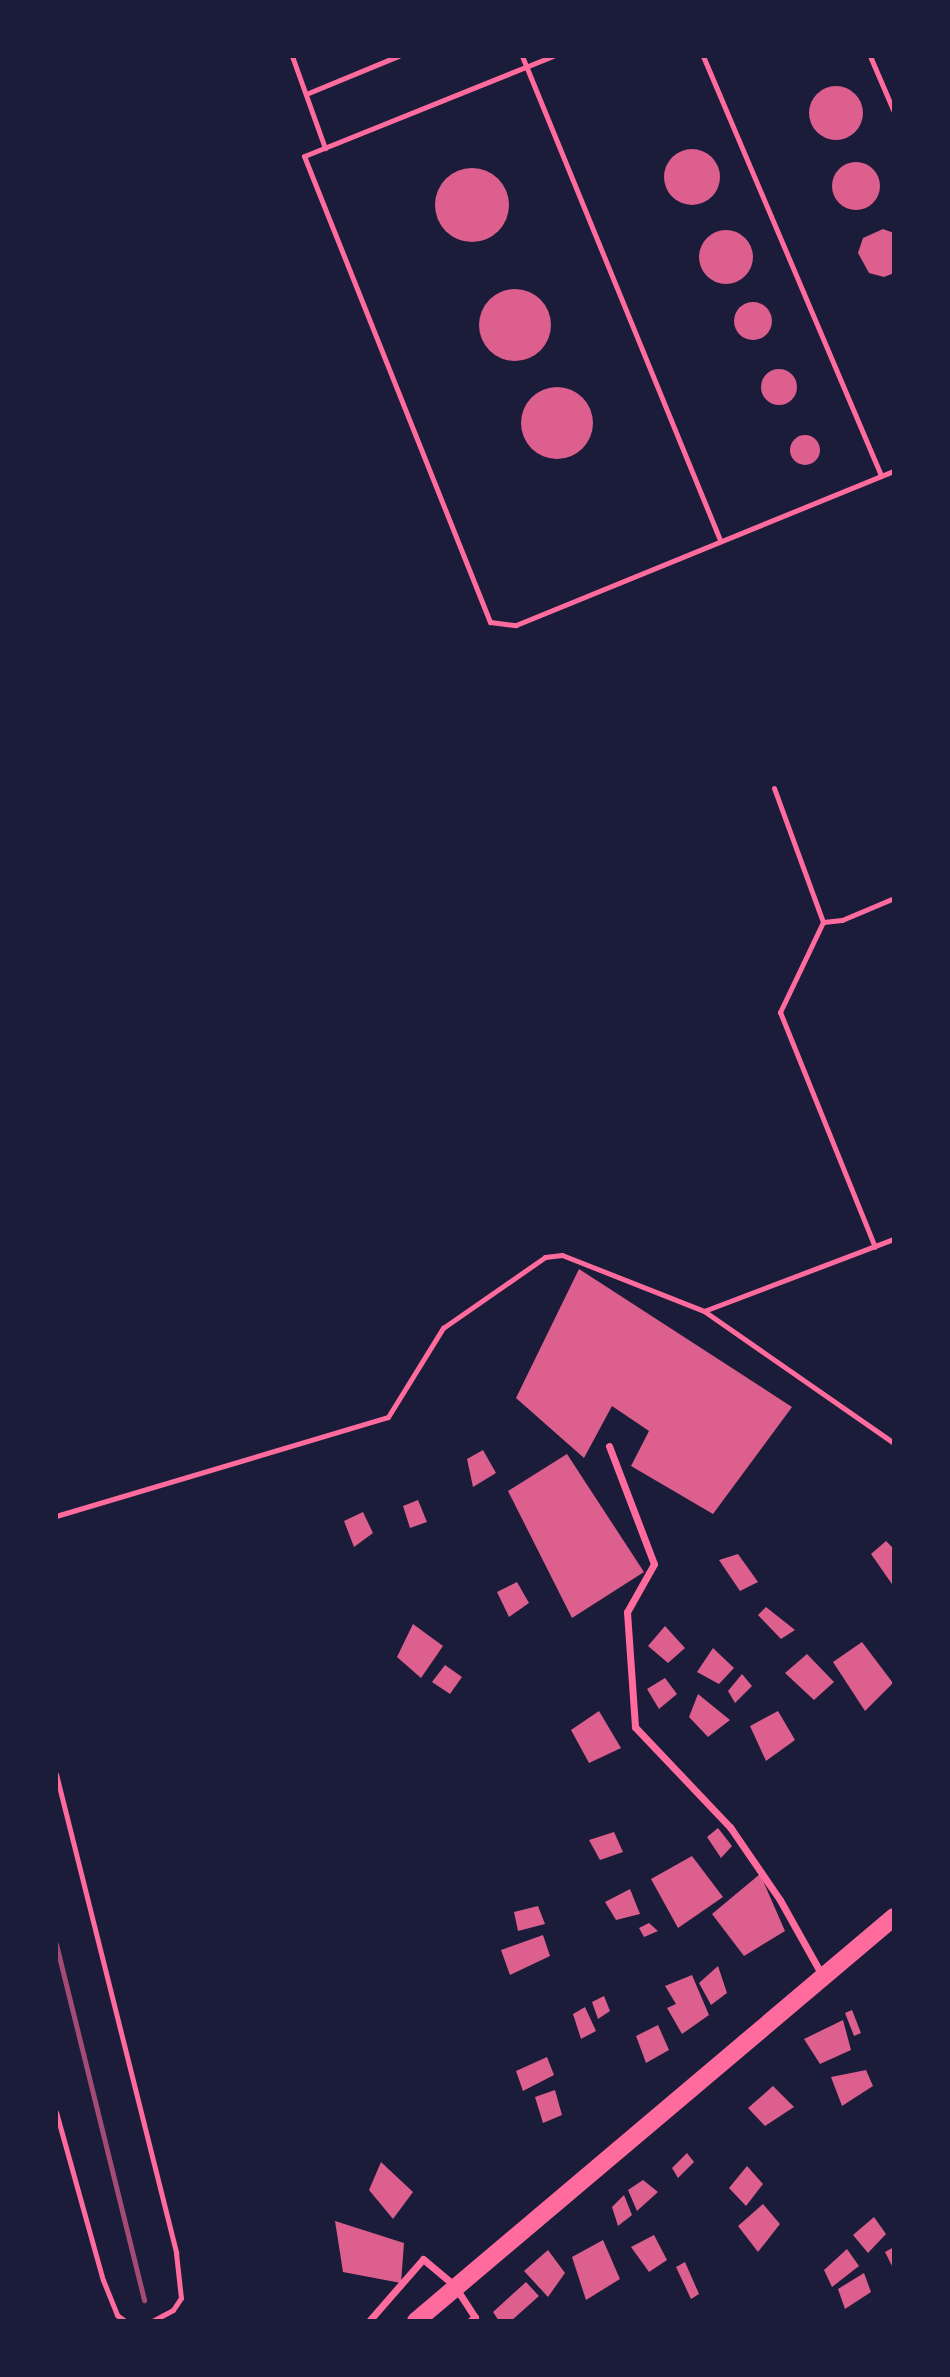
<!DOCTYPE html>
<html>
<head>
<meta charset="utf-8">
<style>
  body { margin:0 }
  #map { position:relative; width:950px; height:2377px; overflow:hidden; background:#1b1b3a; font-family:Montserrat,sans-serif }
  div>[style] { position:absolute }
  .building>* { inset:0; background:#dd5f8e }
  .round { border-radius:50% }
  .service>* { height:5px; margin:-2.5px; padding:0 2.5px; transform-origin:2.5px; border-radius:2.5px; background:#ff6b9d }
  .minor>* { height:7px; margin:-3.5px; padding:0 3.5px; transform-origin:3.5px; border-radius:3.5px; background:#ff6b9d }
  .primary>* { height:18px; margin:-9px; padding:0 9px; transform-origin:9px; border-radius:9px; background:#ff6b9d }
  .rail>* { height:5px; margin:-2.5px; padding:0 2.5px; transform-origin:2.5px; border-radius:2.5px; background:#a44b75 }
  span { translate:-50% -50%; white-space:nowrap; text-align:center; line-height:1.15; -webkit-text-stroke:6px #1b1b3a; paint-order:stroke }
  .frame { position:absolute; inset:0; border:58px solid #1b1b3a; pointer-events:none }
</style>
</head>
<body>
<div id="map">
  <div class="building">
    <div class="round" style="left:809px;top:86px;width:54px;height:54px"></div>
    <div class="round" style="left:664px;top:149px;width:56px;height:56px"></div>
    <div class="round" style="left:832px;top:162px;width:48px;height:48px"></div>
    <div class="round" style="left:435px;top:168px;width:74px;height:74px"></div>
    <div style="clip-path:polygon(883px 229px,894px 233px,894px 273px,884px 277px,869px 273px,858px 253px,863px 238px)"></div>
    <div class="round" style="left:699px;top:230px;width:54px;height:54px"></div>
    <div class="round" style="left:479px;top:289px;width:72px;height:72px"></div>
    <div class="round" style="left:734px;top:302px;width:38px;height:38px"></div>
    <div class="round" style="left:761px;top:369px;width:36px;height:36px"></div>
    <div class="round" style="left:521px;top:387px;width:72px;height:72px"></div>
    <div class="round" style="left:790px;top:435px;width:30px;height:30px"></div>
    <div style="clip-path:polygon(579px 1269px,792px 1407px,713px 1514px,631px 1466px,649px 1431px,612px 1406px,584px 1458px,516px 1398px)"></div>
    <div style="clip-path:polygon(483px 1450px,496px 1473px,473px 1487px,467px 1459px)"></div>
    <div style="clip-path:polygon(567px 1454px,644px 1572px,572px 1618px,508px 1491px)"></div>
    <div style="clip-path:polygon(418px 1500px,427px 1522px,410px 1528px,403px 1506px)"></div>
    <div style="clip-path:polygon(363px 1512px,373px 1533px,354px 1547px,344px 1521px)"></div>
    <div style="clip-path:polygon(886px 1541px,894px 1549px,894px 1587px,871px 1554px)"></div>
    <div style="clip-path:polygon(738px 1554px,758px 1582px,740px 1591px,719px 1560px)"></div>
    <div style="clip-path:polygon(517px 1582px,529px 1603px,509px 1617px,497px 1592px)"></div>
    <div style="clip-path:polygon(766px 1607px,795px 1630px,781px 1639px,758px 1615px)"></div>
    <div style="clip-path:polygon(413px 1624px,443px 1646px,421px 1678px,397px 1657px)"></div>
    <div style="clip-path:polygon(665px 1626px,685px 1648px,668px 1663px,648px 1646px)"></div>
    <div style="clip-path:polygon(862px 1642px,893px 1683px,865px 1711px,833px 1662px)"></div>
    <div style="clip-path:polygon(713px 1648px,734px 1668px,719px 1684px,697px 1672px)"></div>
    <div style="clip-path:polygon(807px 1654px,834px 1682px,814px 1700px,785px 1673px)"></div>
    <div style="clip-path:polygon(445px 1665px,462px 1677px,450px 1694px,432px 1682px)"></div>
    <div style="clip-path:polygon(742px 1674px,752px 1686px,735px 1703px,728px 1691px)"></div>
    <div style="clip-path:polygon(665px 1678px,677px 1694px,659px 1709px,647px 1689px)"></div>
    <div style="clip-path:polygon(698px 1694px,730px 1720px,708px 1737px,689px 1717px)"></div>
    <div style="clip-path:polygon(599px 1711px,621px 1748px,589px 1763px,571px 1730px)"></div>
    <div style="clip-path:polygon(778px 1711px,795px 1740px,766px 1761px,750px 1726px)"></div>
    <div style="clip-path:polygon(718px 1828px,732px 1846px,721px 1858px,707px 1837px)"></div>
    <div style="clip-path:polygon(614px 1832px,623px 1852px,600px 1860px,589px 1840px)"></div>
    <div style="clip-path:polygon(692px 1856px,723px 1897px,678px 1928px,651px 1879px)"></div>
    <div style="clip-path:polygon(760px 1874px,785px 1931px,744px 1956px,712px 1914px)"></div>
    <div style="clip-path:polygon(630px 1889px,640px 1914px,616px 1920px,605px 1902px)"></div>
    <div style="clip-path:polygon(538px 1906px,545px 1924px,518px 1931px,514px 1912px)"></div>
    <div style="clip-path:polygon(649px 1923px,658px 1931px,644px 1937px,639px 1928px)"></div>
    <div style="clip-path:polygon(543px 1935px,550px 1956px,510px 1975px,501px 1950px)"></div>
    <div style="clip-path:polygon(718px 1966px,727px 1993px,711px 2005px,699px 1983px)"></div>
    <div style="clip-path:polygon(692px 1975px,709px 2015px,682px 2034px,667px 2008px,676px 2004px,665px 1986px)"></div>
    <div style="clip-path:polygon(604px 1996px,610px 2011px,598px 2019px,592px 2002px)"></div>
    <div style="clip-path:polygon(585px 2007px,596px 2031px,581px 2039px,573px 2014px)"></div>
    <div style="clip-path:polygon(852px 2010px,861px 2033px,854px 2036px,845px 2013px)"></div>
    <div style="clip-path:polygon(843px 2020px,851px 2050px,820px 2064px,804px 2039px)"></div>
    <div style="clip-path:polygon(658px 2025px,669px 2050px,646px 2063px,636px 2036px)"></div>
    <div style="clip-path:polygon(547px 2057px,554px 2075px,523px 2091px,516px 2071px)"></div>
    <div style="clip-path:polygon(866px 2070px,873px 2086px,842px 2106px,831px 2077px)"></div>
    <div style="clip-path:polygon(773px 2086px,794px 2107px,765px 2126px,748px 2108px)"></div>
    <div style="clip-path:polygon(555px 2090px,562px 2115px,543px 2123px,535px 2097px)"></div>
    <div style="clip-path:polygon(687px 2153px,694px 2162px,678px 2178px,672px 2168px)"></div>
    <div style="clip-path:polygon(381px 2162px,413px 2192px,393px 2219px,369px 2190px)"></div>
    <div style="clip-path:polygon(747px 2166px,763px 2184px,746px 2206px,729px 2188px)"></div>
    <div style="clip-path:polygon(643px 2180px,658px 2192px,637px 2211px,628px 2190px)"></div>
    <div style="clip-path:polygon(624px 2195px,632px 2215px,618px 2226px,612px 2207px)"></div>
    <div style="clip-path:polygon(763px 2204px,780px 2224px,758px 2252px,738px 2226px)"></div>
    <div style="clip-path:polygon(874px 2217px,886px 2234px,868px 2253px,853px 2235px)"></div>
    <div style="clip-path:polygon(335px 2221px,404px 2243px,401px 2283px,343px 2272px)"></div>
    <div style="clip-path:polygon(654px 2235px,667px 2260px,649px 2272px,631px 2247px)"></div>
    <div style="clip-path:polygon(603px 2240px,620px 2279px,586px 2300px,572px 2257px)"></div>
    <div style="clip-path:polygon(894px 2247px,894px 2266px,893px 2268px,885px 2252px)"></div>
    <div style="clip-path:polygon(847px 2249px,859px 2266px,832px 2287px,824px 2270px)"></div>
    <div style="clip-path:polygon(548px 2250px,565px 2273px,548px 2297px,524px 2271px)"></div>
    <div style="clip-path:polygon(685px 2262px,699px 2294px,691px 2299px,676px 2267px)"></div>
    <div style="clip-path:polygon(864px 2273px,871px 2292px,845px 2309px,838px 2289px)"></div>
    <div style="clip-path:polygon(526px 2282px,539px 2296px,511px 2321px,499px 2321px,493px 2312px)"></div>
  </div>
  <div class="service">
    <div style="left:292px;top:56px;width:98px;rotate:70.3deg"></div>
    <div style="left:522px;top:56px;width:523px;rotate:67.75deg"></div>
    <div style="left:553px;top:56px;width:268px;rotate:158.1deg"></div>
    <div style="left:304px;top:156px;width:502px;rotate:68.24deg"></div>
    <div style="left:490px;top:622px;width:26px;rotate:7deg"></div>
    <div style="left:516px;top:625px;width:408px;rotate:-22.2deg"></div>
    <div style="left:703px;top:56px;width:456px;rotate:67deg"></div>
    <div style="left:870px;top:56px;width:61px;rotate:66.8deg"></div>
    <div style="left:306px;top:94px;width:100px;rotate:-22.4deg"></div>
    <div style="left:774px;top:788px;width:143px;rotate:69.9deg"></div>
    <div style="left:823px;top:922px;width:100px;rotate:115.5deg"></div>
    <div style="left:780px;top:1012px;width:253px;rotate:68deg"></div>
    <div style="left:823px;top:922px;width:19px;rotate:-6deg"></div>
    <div style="left:842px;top:920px;width:56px;rotate:-22.9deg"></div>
    <div style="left:704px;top:1311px;width:203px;rotate:-20.8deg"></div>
    <div style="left:56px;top:1516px;width:346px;rotate:-16.6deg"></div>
    <div style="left:388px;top:1417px;width:105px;rotate:-58.3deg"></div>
    <div style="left:443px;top:1328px;width:124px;rotate:-34.8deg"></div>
    <div style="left:545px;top:1257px;width:17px;rotate:-7deg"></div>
    <div style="left:562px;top:1255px;width:153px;rotate:21.5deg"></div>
    <div style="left:704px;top:1311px;width:231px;rotate:34.8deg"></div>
    <div style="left:56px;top:1774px;width:494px;rotate:75.9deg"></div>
    <div style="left:176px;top:2253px;width:45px;rotate:83.7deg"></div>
    <div style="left:181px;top:2298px;width:14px;rotate:124deg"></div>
    <div style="left:173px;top:2310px;width:24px;rotate:152deg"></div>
    <div style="left:56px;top:2112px;width:174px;rotate:74.4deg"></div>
    <div style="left:103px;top:2280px;width:38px;rotate:68deg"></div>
    <div style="left:117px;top:2315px;width:10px;rotate:37deg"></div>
  </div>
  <div class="minor">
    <div style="left:609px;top:1446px;width:126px;rotate:69.1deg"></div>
    <div style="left:654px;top:1564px;width:55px;rotate:119.4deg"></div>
    <div style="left:627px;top:1612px;width:115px;rotate:86deg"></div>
    <div style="left:635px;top:1727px;width:138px;rotate:46.5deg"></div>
    <div style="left:730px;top:1827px;width:88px;rotate:55.6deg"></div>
    <div style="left:780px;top:1900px;width:88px;rotate:60.8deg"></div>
    <div style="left:369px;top:2321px;width:82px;rotate:-48.9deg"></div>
    <div style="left:423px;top:2259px;width:40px;rotate:40deg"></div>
    <div style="left:454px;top:2285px;width:38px;rotate:57deg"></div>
    <div style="left:475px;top:2317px;width:6px;rotate:141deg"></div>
  </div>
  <div class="primary">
    <div style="left:416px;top:2321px;width:626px;rotate:-40.2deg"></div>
  </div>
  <div class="rail">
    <div style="left:56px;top:1944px;width:367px;rotate:76.1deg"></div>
  </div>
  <div class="frame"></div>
</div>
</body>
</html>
